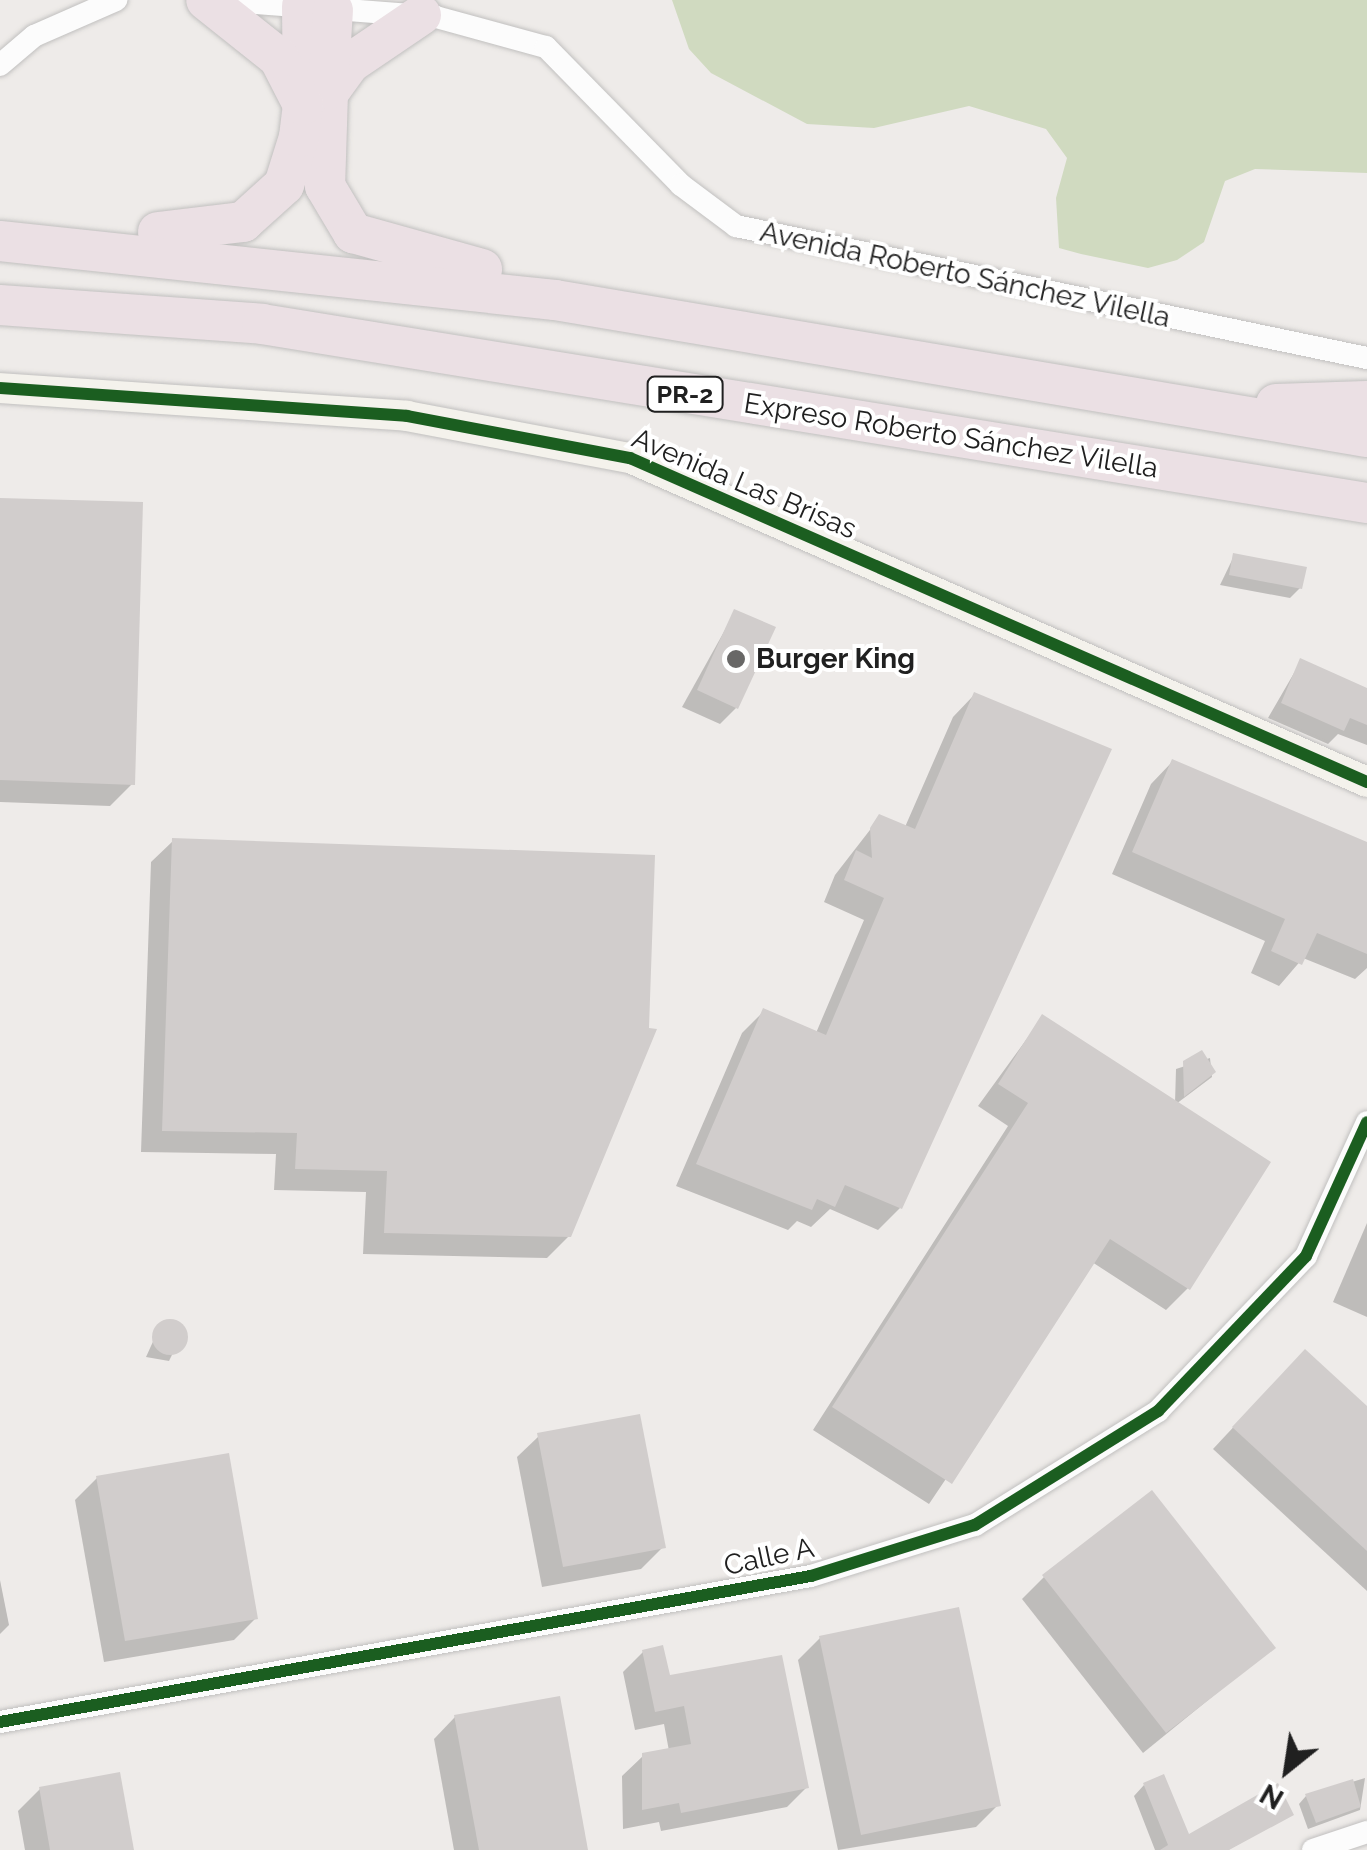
<!DOCTYPE html>
<html>
<head>
<meta charset="utf-8">
<style>
  body { margin:0 }
  #map { position:relative; width:1367px; height:1850px; overflow:hidden; background:#eeebe9; font-family:Raleway,sans-serif }
  div>[style] { position:absolute }
  .forest>* { inset:0; background:#d0dac0 }
  .shadow>* { inset:0; background:#0003 }
  .building>* { inset:0; background:#d1cdcc }
  .round { border-radius:50% }
  .roads { filter:drop-shadow(0 0 2px #c1c0bf) drop-shadow(0 0 2px #c1c0bf) }
  .street>* { height:22px; margin:-11px; padding:0 11px; transform-origin:11px; border-radius:11px; background:#fcfcfc }
  .secondary>* { height:30px; margin:-15px; padding:0 15px; transform-origin:15px; border-radius:15px; background:#f4f2ec }
  .highway>* { height:40px; margin:-20px; padding:0 20px; transform-origin:20px; border-radius:20px; background:#ebe0e4 }
  .cycleway>* { height:12px; margin:-6px; padding:0 6px; transform-origin:6px; border-radius:6px; background:#1b5e20 }
  .dots>* { width:28px; height:28px; translate:-50% -50%; box-sizing:border-box; border:5px solid #fff; border-radius:50% }
  span { translate:-50% -50%; white-space:nowrap; text-align:center; line-height:1.15; -webkit-text-stroke:8px #fff; paint-order:stroke }
  .shield-label span { padding:2px 8px; background:#fff; border:2px solid; border-radius:8px; -webkit-text-stroke-width:0 }
  .shield-label { font-size:25px; color:#202020; font-weight:700 }
  .street-label { font-size:28px; color:#202020 }
  .poi-label { font-size:28px; color:#202020; font-weight:700 }
  .left { translate:0 -50%; text-align:left }
  .north { position:absolute; left:1237px; top:1720px; width:100px; height:100px; -webkit-text-stroke:8px #fff; paint-order:stroke; rotate:210deg; font-size:28px; font-weight:700; line-height:40px; text-align:center; color:#202020 }
  .north::after { content:''; display:block; margin:auto; width:35px; height:45px; background:#202020; clip-path:polygon(50% 0,100% 100%,50% 72%,0 100%) }
</style>
</head>
<body>
<div id="map">
  <div class="forest">
    <div style="clip-path:polygon(672px 0,1367px 0,1367px 173px,1255px 169px,1225px 181px,1204px 242px,1177px 260px,1148px 268px,1081px 254px,1059px 248px,1056px 198px,1067px 158px,1046px 129px,969px 106px,874px 128px,807px 124px,711px 73px,689px 49px)"></div>
  </div>
  <div class="shadow">
    <div style="clip-path:polygon(0 500px,132px 784px,110px 806px,0 802px)"></div>
    <div style="clip-path:polygon(1234px 556px,1300px 588px,1290px 598px,1220px 585px)"></div>
    <div style="clip-path:polygon(735px 612px,736px 708px,720px 724px,682px 707px)"></div>
    <div style="clip-path:polygon(1301px 661px,1367px 693px,1367px 745px,1338px 734px,1328px 744px,1268px 718px)"></div>
    <div style="clip-path:polygon(974px 695px,1109px 750px,900px 1208px,878px 1230px,830px 1209px,811px 1227px,797px 1221px,788px 1230px,676px 1186px,742px 1033px,764px 1011px,816px 1033px,864px 920px,824px 902px,835px 875px,880px 817px,905px 827px,953px 717px)"></div>
    <div style="clip-path:polygon(1172px 762px,1367px 845px,1367px 968px,1355px 979px,1303px 958px,1279px 986px,1251px 973px,1265px 941px,1112px 874px,1151px 784px)"></div>
    <div style="clip-path:polygon(173px 841px,569px 1236px,547px 1258px,363px 1254px,366px 1192px,274px 1190px,276px 1154px,141px 1152px,151px 862px)"></div>
    <div style="clip-path:polygon(1042px 1018px,1175px 1103px,1176px 1069px,1210px 1058px,1212px 1077px,1176px 1104px,1188px 1288px,1166px 1310px,1092px 1262px,929px 1504px,813px 1430px,1008px 1126px,978px 1106px)"></div>
    <div style="clip-path:polygon(1367px 1223px,1367px 1317px,1333px 1302px)"></div>
    <div style="clip-path:polygon(161px 1324px,184px 1330px,169px 1361px,146px 1357px)"></div>
    <div style="clip-path:polygon(1284px 1373px,1367px 1410px,1367px 1591px,1213px 1449px)"></div>
    <div style="clip-path:polygon(539px 1436px,663px 1547px,641px 1569px,542px 1587px,517px 1457px)"></div>
    <div style="clip-path:polygon(97px 1478px,256px 1618px,234px 1640px,104px 1662px,75px 1500px)"></div>
    <div style="clip-path:polygon(1044px 1577px,1272px 1648px,1143px 1753px,1022px 1599px)"></div>
    <div style="clip-path:polygon(0 1580px,9px 1625px,0 1634px)"></div>
    <div style="clip-path:polygon(820px 1638px,998px 1805px,976px 1827px,838px 1850px,798px 1660px)"></div>
    <div style="clip-path:polygon(643px 1652px,668px 1678px,807px 1787px,787px 1807px,661px 1831px,659px 1822px,623px 1829px,622px 1776px,643px 1756px,669px 1751px,664px 1724px,635px 1730px,623px 1672px)"></div>
    <div style="clip-path:polygon(455px 1717px,586px 1850px,454px 1850px,434px 1739px)"></div>
    <div style="clip-path:polygon(1365px 1778px,1360px 1810px,1308px 1829px,1299px 1804px,1306px 1796px)"></div>
    <div style="clip-path:polygon(1144px 1785px,1188px 1837px,1291px 1815px,1228px 1850px,1155px 1850px,1134px 1796px)"></div>
    <div style="clip-path:polygon(40px 1789px,131px 1850px,25px 1850px,18px 1811px)"></div>
  </div>
  <div class="building">
    <div style="clip-path:polygon(0 498px,143px 502px,135px 785px,0 780px)"></div>
    <div style="clip-path:polygon(1233px 553px,1307px 567px,1302px 589px,1229px 575px)"></div>
    <div style="clip-path:polygon(734px 609px,776px 627px,738px 709px,697px 690px)"></div>
    <div style="clip-path:polygon(1300px 658px,1367px 688px,1367px 725px,1350px 718px,1344px 731px,1281px 703px)"></div>
    <div style="clip-path:polygon(974px 692px,1112px 749px,902px 1209px,845px 1185px,835px 1207px,817px 1199px,812px 1210px,696px 1164px,763px 1008px,826px 1035px,884px 898px,844px 880px,856px 850px,872px 858px,870px 828px,879px 814px,915px 829px)"></div>
    <div style="clip-path:polygon(1172px 759px,1367px 842px,1367px 954px,1317px 933px,1302px 965px,1271px 951px,1285px 919px,1132px 852px)"></div>
    <div style="clip-path:polygon(172px 838px,655px 855px,649px 1028px,657px 1029px,571px 1237px,384px 1233px,387px 1171px,295px 1169px,297px 1133px,162px 1131px)"></div>
    <div style="clip-path:polygon(1042px 1014px,1271px 1162px,1190px 1290px,1110px 1239px,952px 1484px,832px 1407px,1028px 1103px,998px 1084px)"></div>
    <div style="clip-path:polygon(1202px 1050px,1216px 1072px,1184px 1097px,1183px 1061px)"></div>
    <div class="round" style="left:152px;top:1319px;width:36px;height:36px"></div>
    <div style="clip-path:polygon(1305px 1349px,1367px 1406px,1367px 1551px,1232px 1427px)"></div>
    <div style="clip-path:polygon(640px 1414px,666px 1548px,563px 1567px,537px 1433px)"></div>
    <div style="clip-path:polygon(229px 1453px,258px 1619px,125px 1641px,96px 1476px)"></div>
    <div style="clip-path:polygon(1152px 1490px,1276px 1648px,1166px 1733px,1042px 1575px)"></div>
    <div style="clip-path:polygon(959px 1607px,1001px 1806px,861px 1835px,819px 1636px)"></div>
    <div style="clip-path:polygon(663px 1645px,670px 1675px,782px 1655px,809px 1788px,681px 1813px,679px 1803px,642px 1810px,642px 1753px,691px 1744px,684px 1706px,655px 1712px,642px 1650px)"></div>
    <div style="clip-path:polygon(560px 1696px,588px 1850px,479px 1850px,454px 1715px)"></div>
    <div style="clip-path:polygon(120px 1772px,134px 1850px,50px 1850px,39px 1787px)"></div>
    <div style="clip-path:polygon(1164px 1774px,1189px 1834px,1278px 1783px,1294px 1815px,1229px 1850px,1160px 1850px,1168px 1845px,1143px 1783px)"></div>
    <div style="clip-path:polygon(1353px 1779px,1361px 1807px,1316px 1823px,1305px 1794px)"></div>
  </div>
  <div class="roads">
    <div class="street">
      <div style="left:217px;top:0;width:220px;rotate:4.4deg"></div>
      <div style="left:436px;top:17px;width:114px;rotate:15.3deg"></div>
      <div style="left:546px;top:47px;width:193px;rotate:45.6deg"></div>
      <div style="left:681px;top:185px;width:69px;rotate:36.7deg"></div>
      <div style="left:736px;top:226px;width:645px;rotate:11.82deg"></div>
      <div style="left:0;top:65px;width:45px;rotate:-40.5deg"></div>
      <div style="left:34px;top:36px;width:90px;rotate:-23.7deg"></div>
      <div style="left:0;top:1722px;width:824px;rotate:-10.21deg"></div>
      <div style="left:811px;top:1576px;width:172px;rotate:-17.3deg"></div>
      <div style="left:975px;top:1525px;width:216px;rotate:-31.9deg"></div>
      <div style="left:1158px;top:1411px;width:214px;rotate:-46.3deg"></div>
      <div style="left:1306px;top:1256px;width:147px;rotate:-65.5deg"></div>
      <div style="left:1313px;top:1850px;width:57px;rotate:-18.4deg"></div>
    </div>
    <div class="secondary">
      <div style="left:0;top:388px;width:408px;rotate:3.9deg"></div>
      <div style="left:407px;top:416px;width:227px;rotate:10.7deg"></div>
      <div style="left:630px;top:458px;width:805px;rotate:23.73deg"></div>
    </div>
    <div class="highway">
      <div style="left:302px;top:6px;width:91px;rotate:89.4deg"></div>
      <div style="left:421px;top:15px;width:86px;rotate:145.9deg"></div>
      <div style="left:350px;top:63px;width:37px;rotate:126deg"></div>
      <div style="left:328px;top:93px;width:93px;rotate:91.8deg"></div>
      <div style="left:325px;top:186px;width:55px;rotate:59.2deg"></div>
      <div style="left:353px;top:233px;width:134px;rotate:15.6deg"></div>
      <div style="left:328px;top:89px;width:79px;rotate:-86.4deg"></div>
      <div style="left:158px;top:232px;width:86px;rotate:-6.7deg"></div>
      <div style="left:243px;top:222px;width:55px;rotate:-42.1deg"></div>
      <div style="left:284px;top:185px;width:50px;rotate:-72.6deg"></div>
      <div style="left:299px;top:137px;width:32px;rotate:-83deg"></div>
      <div style="left:303px;top:105px;width:53px;rotate:-117.1deg"></div>
      <div style="left:279px;top:58px;width:93px;rotate:-141.5deg"></div>
      <div style="left:0;top:241px;width:558px;rotate:6.07deg"></div>
      <div style="left:555px;top:300px;width:823px;rotate:9.58deg"></div>
      <div style="left:0;top:305px;width:263px;rotate:4.1deg"></div>
      <div style="left:262px;top:324px;width:1119px;rotate:9.2deg"></div>
      <div style="left:1276px;top:404px;width:91px;rotate:-1.9deg"></div>
    </div>
  </div>
  <div class="cycleway">
    <div style="left:0;top:388px;width:408px;rotate:3.9deg"></div>
    <div style="left:407px;top:416px;width:227px;rotate:10.7deg"></div>
    <div style="left:630px;top:458px;width:805px;rotate:23.73deg"></div>
    <div style="left:0;top:1722px;width:824px;rotate:-10.21deg"></div>
    <div style="left:811px;top:1576px;width:172px;rotate:-17.3deg"></div>
    <div style="left:975px;top:1525px;width:216px;rotate:-31.9deg"></div>
    <div style="left:1158px;top:1411px;width:214px;rotate:-46.3deg"></div>
    <div style="left:1306px;top:1256px;width:147px;rotate:-65.5deg"></div>
  </div>
  <div class="dots">
    <div style="left:736px;top:659px;background:#686766"></div>
  </div>
  <div class="shield-label">
    <span style="left:685px;top:394px">PR-2</span>
  </div>
  <div class="street-label">
    <span style="left:965px;top:275px;rotate:12deg">Avenida Roberto Sánchez Vilella</span>
    <span style="left:951px;top:436px;rotate:9deg">Expreso Roberto Sánchez Vilella</span>
    <span style="left:744px;top:484px;rotate:23deg">Avenida Las Brisas</span>
    <span style="left:769px;top:1557px;rotate:-12deg">Calle A</span>
  </div>
  <div class="poi-label">
    <span class="left" style="left:756px;top:659px">Burger King</span>
  </div>
  <div class="north">N</div>
</div>
</body>
</html>
